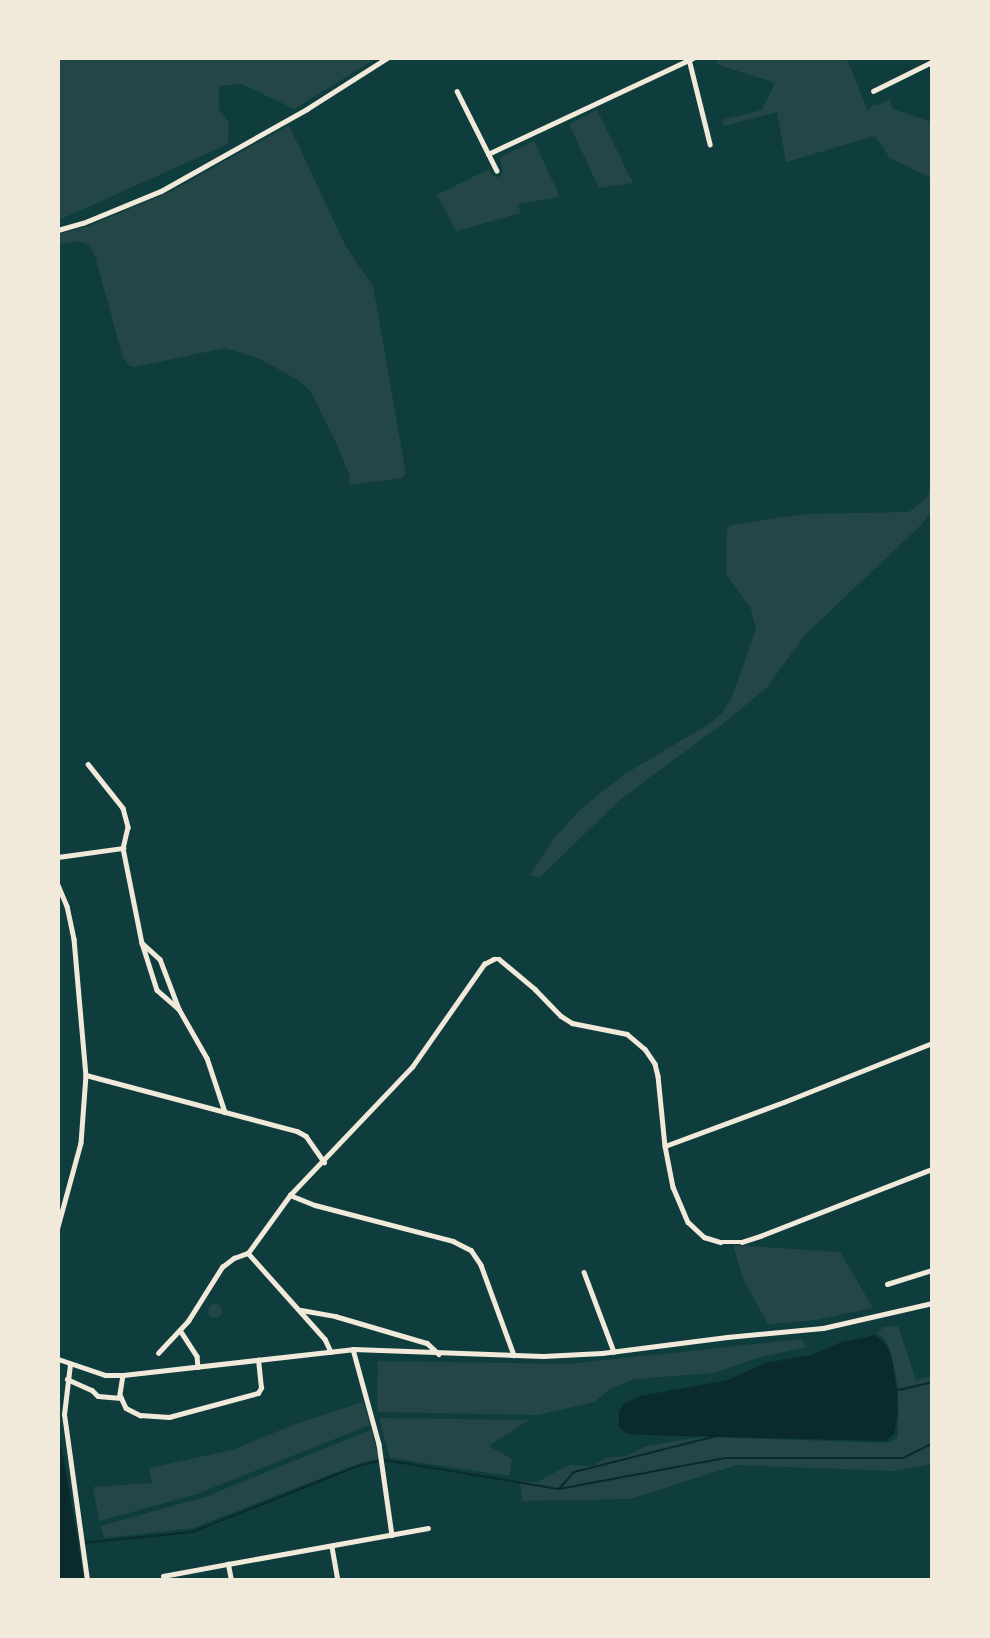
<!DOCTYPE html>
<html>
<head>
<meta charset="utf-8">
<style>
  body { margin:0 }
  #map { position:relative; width:990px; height:1638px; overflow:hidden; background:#0f3d3e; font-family:Signika,sans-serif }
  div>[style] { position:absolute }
  .green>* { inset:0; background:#244646 }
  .round { border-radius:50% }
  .water>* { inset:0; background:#0a2a2b }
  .stream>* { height:2px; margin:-1px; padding:0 1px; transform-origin:1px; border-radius:1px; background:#0a2a2b }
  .minor>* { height:4.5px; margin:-2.25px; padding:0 2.25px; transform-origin:2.25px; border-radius:2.25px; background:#f1e9da }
  .tertiary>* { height:5px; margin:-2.5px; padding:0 2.5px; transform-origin:2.5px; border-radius:2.5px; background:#f1e9da }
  span { translate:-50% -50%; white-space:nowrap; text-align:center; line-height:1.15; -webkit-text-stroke:5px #f1e9da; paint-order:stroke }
  .frame { position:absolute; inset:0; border:60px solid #f1e9da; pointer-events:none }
</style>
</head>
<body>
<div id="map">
  <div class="green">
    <div style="clip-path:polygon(59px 58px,375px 58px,375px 59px,294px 109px,242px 84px,219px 86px,219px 110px,229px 123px,228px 144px,59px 220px)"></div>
    <div style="clip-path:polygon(719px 59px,847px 59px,868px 111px,873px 104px,881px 105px,889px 99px,893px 109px,931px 122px,931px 178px,890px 158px,875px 136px,786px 162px,777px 112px,724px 126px,722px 120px,762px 110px,775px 83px,716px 64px)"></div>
    <div style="clip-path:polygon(597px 110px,633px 183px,599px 188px,569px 124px)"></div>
    <div style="clip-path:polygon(289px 125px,346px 247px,373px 286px,406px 474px,402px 478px,348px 485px,350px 477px,340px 451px,311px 392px,300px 381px,260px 359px,225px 348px,134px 367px,130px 366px,123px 358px,95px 256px,89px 246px,80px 241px,59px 244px,59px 234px,89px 226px,172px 191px)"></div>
    <div style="clip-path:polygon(534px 141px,560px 197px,518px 204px,521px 213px,456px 231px,437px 195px,489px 169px,494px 177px,499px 177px,503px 172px,500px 157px)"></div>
    <div style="clip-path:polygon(931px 482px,931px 511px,922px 524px,806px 634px,767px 687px,728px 720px,622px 798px,540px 877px,530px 875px,555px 837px,583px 807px,625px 774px,709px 724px,722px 713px,732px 697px,756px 629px,751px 609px,726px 574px,727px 529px,730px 525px,805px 514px,909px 512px,927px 498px)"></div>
    <div style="clip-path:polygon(733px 1245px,840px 1252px,873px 1308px,816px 1320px,768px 1324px,743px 1279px)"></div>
    <div class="round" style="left:208px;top:1304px;width:14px;height:14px"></div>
    <div style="clip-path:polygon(898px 1326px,916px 1380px,929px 1377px,931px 1380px,931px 1464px,894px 1471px,737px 1465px,630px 1499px,522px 1501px,520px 1481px,538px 1482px,568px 1465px,592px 1466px,606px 1458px,626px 1456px,644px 1447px,687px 1439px,705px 1437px,889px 1443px,898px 1437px,898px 1387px,891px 1352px,884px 1338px,877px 1334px,883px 1327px)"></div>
    <div style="clip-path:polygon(802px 1339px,806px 1347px,798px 1349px,760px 1357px,714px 1373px,634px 1379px,610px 1389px,594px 1402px,538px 1415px,377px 1412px,378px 1361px,569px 1364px)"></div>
    <div style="clip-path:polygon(363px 1402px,370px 1425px,197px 1494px,99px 1521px,93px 1487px,152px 1483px,149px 1468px,232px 1450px,293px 1425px)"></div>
    <div style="clip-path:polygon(379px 1418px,455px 1419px,529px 1420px,489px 1446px,512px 1459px,509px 1476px,390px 1458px)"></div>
    <div style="clip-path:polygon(371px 1430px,379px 1459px,363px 1462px,193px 1528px,104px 1538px,101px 1526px,205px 1497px)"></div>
  </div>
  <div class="water">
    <div style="clip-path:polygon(875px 1335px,887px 1345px,892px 1359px,897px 1391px,898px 1412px,894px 1434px,886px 1441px,644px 1435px,627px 1434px,619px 1427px,619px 1411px,624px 1404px,640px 1396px,728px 1380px,765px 1363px,811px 1355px,839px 1343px)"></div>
    <div style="clip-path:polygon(58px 1430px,68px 1482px,84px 1579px,59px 1579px)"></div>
  </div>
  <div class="stream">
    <div style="left:894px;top:1391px;width:39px;rotate:-13deg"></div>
    <div style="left:559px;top:1489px;width:169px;rotate:-10.6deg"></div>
    <div style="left:725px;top:1458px;width:178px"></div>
    <div style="left:903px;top:1458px;width:32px;rotate:-26deg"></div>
    <div style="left:82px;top:1543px;width:111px;rotate:-5.7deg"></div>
    <div style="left:192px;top:1532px;width:175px;rotate:-21.7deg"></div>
    <div style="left:355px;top:1467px;width:30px;rotate:-14deg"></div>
    <div style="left:384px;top:1460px;width:177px;rotate:9.4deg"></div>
    <div style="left:559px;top:1489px;width:23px;rotate:-49deg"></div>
    <div style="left:574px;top:1472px;width:151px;rotate:-14.2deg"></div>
  </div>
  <div class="minor">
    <div style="left:689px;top:59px;width:88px;rotate:76.1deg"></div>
    <div style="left:457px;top:91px;width:89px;rotate:63.4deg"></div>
    <div style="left:873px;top:91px;width:66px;rotate:-26.2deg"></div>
    <div style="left:488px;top:154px;width:226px;rotate:-25.1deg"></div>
    <div style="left:58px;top:230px;width:26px;rotate:-16deg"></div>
    <div style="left:83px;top:223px;width:84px;rotate:-22.3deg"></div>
    <div style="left:161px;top:191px;width:167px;rotate:-29.3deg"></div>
    <div style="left:307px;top:109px;width:95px;rotate:-32.5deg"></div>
    <div style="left:88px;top:764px;width:56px;rotate:51.5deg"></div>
    <div style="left:123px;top:808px;width:20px;rotate:75deg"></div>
    <div style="left:128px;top:827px;width:22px;rotate:103deg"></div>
    <div style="left:123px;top:848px;width:97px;rotate:78.7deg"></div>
    <div style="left:142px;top:943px;width:49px;rotate:72.3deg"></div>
    <div style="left:157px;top:990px;width:29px;rotate:41deg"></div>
    <div style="left:58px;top:857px;width:66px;rotate:-7.9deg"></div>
    <div style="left:58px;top:885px;width:23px;rotate:67deg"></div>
    <div style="left:67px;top:906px;width:34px;rotate:78deg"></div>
    <div style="left:74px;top:939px;width:137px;rotate:85deg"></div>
    <div style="left:86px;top:1075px;width:68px;rotate:94.2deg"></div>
    <div style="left:81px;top:1143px;width:87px;rotate:105.3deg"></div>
    <div style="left:142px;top:943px;width:24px;rotate:42deg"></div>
    <div style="left:160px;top:959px;width:53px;rotate:69.2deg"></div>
    <div style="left:179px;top:1009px;width:56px;rotate:60.3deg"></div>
    <div style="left:207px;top:1058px;width:57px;rotate:71.6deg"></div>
    <div style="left:86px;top:1075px;width:218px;rotate:14.9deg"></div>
    <div style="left:297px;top:1131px;width:10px;rotate:29deg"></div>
    <div style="left:306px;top:1136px;width:32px;rotate:55deg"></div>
    <div style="left:665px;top:1146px;width:127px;rotate:-20.3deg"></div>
    <div style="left:784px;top:1102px;width:159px;rotate:-21.7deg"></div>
    <div style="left:290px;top:1195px;width:27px;rotate:22deg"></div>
    <div style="left:315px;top:1205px;width:143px;rotate:14.6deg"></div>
    <div style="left:453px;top:1241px;width:20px;rotate:27deg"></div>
    <div style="left:471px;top:1250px;width:18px;rotate:56deg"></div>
    <div style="left:481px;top:1265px;width:96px;rotate:69.9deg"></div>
    <div style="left:248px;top:1253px;width:115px;rotate:48.2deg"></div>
    <div style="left:325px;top:1339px;width:14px;rotate:65deg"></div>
    <div style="left:584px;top:1272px;width:85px;rotate:69.4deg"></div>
    <div style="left:887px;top:1284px;width:47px;rotate:-17.3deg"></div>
    <div style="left:301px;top:1310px;width:35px;rotate:10deg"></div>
    <div style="left:335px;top:1316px;width:96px;rotate:16.4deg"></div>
    <div style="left:427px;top:1343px;width:16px;rotate:43deg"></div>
    <div style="left:180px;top:1330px;width:31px;rotate:57deg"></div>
    <div style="left:197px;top:1356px;width:11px;rotate:85deg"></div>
    <div style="left:353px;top:1349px;width:98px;rotate:74.7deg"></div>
    <div style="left:379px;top:1444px;width:92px;rotate:81.9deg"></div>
    <div style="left:158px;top:1353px;width:44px;rotate:-46.8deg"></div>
    <div style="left:188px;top:1321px;width:64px;rotate:-57.8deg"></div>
    <div style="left:222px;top:1267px;width:15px;rotate:-37deg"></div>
    <div style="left:234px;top:1258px;width:15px;rotate:-20deg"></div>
    <div style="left:248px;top:1253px;width:72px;rotate:-54.1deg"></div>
    <div style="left:290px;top:1195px;width:177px;rotate:-46.4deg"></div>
    <div style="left:412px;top:1067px;width:126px;rotate:-55deg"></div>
    <div style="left:484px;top:964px;width:11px;rotate:-27deg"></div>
    <div style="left:494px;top:959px;width:5px"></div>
    <div style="left:499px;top:959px;width:47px;rotate:39.8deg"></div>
    <div style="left:535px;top:989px;width:37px;rotate:46deg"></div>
    <div style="left:561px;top:1016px;width:13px;rotate:32deg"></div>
    <div style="left:572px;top:1023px;width:56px;rotate:11.3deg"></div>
    <div style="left:627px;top:1034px;width:23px;rotate:40deg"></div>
    <div style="left:645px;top:1049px;width:18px;rotate:56deg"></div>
    <div style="left:655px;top:1064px;width:12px;rotate:76deg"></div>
    <div style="left:658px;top:1076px;width:70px;rotate:84.3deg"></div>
    <div style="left:665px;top:1146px;width:42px;rotate:79deg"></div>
    <div style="left:673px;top:1187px;width:38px;rotate:67deg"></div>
    <div style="left:688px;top:1222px;width:22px;rotate:43deg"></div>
    <div style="left:704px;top:1237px;width:17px;rotate:17deg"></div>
    <div style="left:720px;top:1242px;width:22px"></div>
    <div style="left:742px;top:1242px;width:19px;rotate:-18deg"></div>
    <div style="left:760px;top:1236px;width:185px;rotate:-21.3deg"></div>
    <div style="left:123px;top:1375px;width:20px;rotate:99deg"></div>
    <div style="left:120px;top:1395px;width:14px;rotate:65deg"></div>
    <div style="left:126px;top:1408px;width:16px;rotate:27deg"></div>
    <div style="left:140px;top:1415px;width:29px;rotate:4deg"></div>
    <div style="left:169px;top:1417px;width:92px;rotate:-15.1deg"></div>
    <div style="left:258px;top:1393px;width:6px;rotate:-59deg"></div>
    <div style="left:261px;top:1388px;width:28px;rotate:-96deg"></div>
    <div style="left:67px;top:1379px;width:27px;rotate:24deg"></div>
    <div style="left:92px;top:1390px;width:8px;rotate:45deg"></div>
    <div style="left:98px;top:1396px;width:23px;rotate:5deg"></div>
    <div style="left:332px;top:1547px;width:34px;rotate:80deg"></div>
    <div style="left:163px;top:1576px;width:66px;rotate:-10.5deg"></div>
    <div style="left:231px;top:1580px;width:16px;rotate:-101deg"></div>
    <div style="left:228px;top:1564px;width:203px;rotate:-10.2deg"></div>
  </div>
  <div class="tertiary">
    <div style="left:58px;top:1359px;width:50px;rotate:18.8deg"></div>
    <div style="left:105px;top:1375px;width:18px"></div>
    <div style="left:123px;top:1375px;width:231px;rotate:-6.4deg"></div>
    <div style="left:353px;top:1349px;width:190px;rotate:2.1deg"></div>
    <div style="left:543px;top:1356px;width:59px;rotate:-2.9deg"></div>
    <div style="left:602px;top:1353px;width:126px;rotate:-7.3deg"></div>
    <div style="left:727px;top:1337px;width:96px;rotate:-5.4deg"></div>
    <div style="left:823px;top:1328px;width:112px;rotate:-12.9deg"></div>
    <div style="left:70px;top:1364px;width:50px;rotate:96.8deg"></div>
    <div style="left:64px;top:1414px;width:168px;rotate:82.1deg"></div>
  </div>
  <div class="frame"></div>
</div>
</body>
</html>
